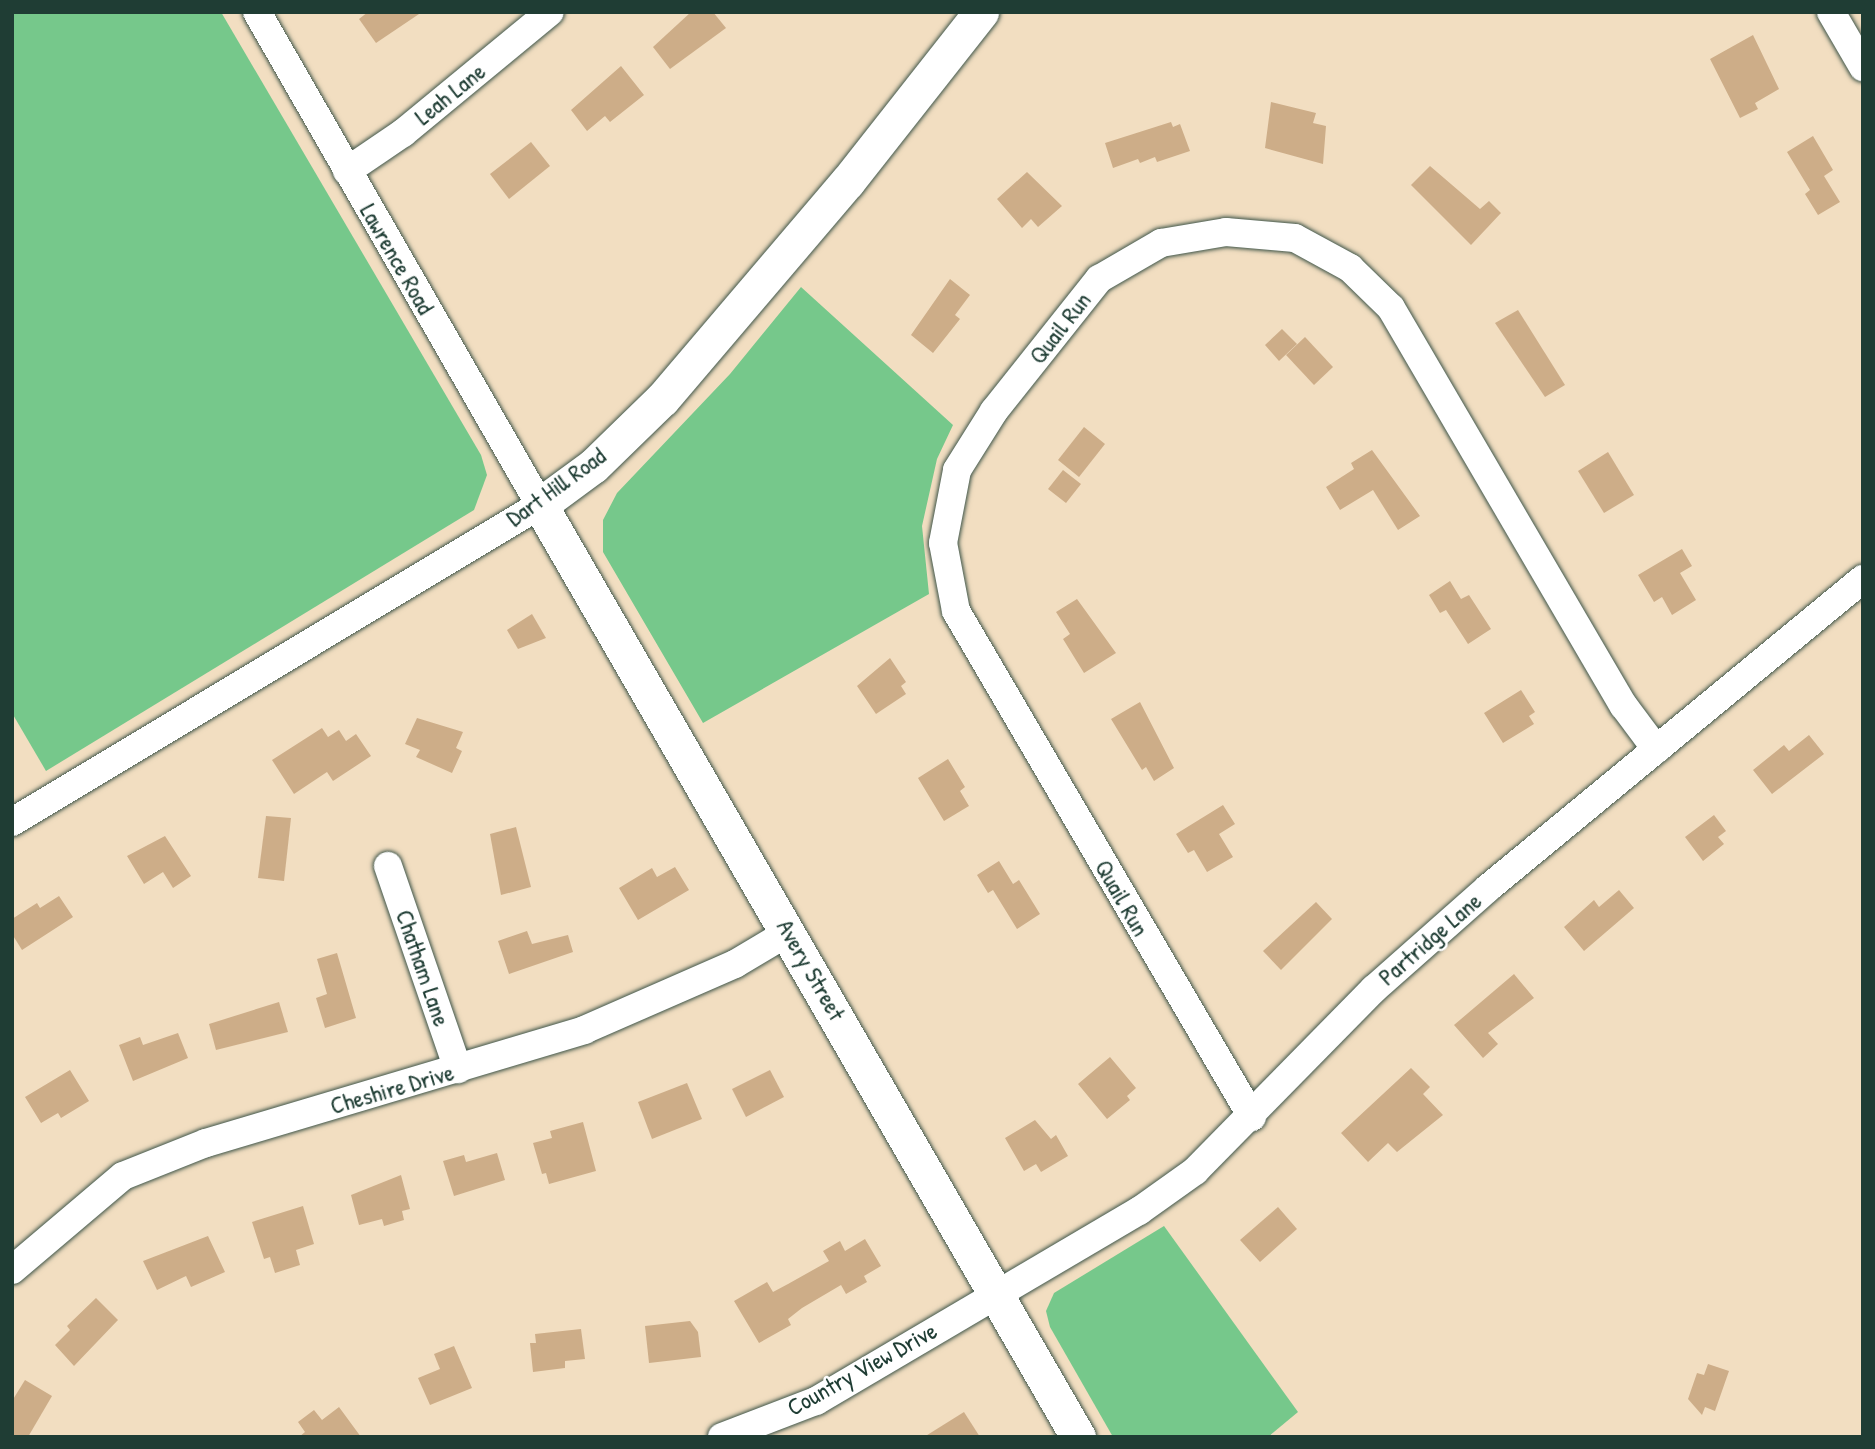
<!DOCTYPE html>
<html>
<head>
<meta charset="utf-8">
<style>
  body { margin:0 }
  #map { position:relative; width:1875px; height:1449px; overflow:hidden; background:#f2dec1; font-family:"Patrick Hand",sans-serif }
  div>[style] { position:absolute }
  .green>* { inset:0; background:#76c88b }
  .building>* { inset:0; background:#cdad88 }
  .roads { filter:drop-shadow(0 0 2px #3f5549) drop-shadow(0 0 2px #3f5549) }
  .minor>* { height:28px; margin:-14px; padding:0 14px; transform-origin:14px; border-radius:14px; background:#fff }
  .major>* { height:35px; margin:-17.5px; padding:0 17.5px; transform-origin:17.5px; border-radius:17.5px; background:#fff }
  span { translate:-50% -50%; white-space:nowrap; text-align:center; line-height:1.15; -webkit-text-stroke:5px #fff; paint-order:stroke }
  .street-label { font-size:24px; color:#1f3d34 }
  .frame { position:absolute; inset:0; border:14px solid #1f3d34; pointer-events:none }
</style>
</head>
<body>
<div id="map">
  <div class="green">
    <div style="clip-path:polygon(12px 12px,221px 12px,481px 455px,487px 475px,474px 510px,46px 771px,12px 713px)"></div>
    <div style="clip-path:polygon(801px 287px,953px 425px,937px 459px,922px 526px,929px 594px,703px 723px,603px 552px,603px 520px,617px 493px,730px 374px)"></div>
    <div style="clip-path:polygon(1164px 1226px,1298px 1412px,1268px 1437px,1113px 1437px,1050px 1327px,1046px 1311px,1054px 1293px)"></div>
  </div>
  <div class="building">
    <div style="clip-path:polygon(368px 12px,422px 12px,376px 43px,359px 19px)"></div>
    <div style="clip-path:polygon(691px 12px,713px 12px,726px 28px,670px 69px,653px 47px)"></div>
    <div style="clip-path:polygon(1753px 35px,1779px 89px,1755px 103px,1758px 109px,1740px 118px,1710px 59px)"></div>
    <div style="clip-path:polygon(621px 66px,644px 95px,610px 122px,605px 116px,587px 131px,571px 110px)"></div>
    <div style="clip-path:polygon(1271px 102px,1316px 113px,1313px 123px,1326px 126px,1323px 164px,1265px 148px)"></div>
    <div style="clip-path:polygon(1171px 122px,1173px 127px,1180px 124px,1190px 151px,1157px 162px,1155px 157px,1140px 163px,1138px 159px,1113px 168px,1105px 143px)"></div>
    <div style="clip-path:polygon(1813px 136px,1833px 170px,1824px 176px,1840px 202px,1818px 215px,1805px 194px,1810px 190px,1787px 152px)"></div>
    <div style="clip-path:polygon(531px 142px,550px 166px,509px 199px,490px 174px)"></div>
    <div style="clip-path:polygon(1430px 166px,1480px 209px,1489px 201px,1501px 213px,1471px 245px,1411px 185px)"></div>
    <div style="clip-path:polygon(1027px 172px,1062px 206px,1038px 227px,1031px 219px,1022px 228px,997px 199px)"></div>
    <div style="clip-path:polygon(950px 279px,970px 295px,955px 315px,960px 319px,933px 353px,911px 335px)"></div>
    <div style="clip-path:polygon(1518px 310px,1565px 385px,1545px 397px,1495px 323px)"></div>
    <div style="clip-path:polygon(1282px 329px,1297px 344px,1279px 361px,1265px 345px)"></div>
    <div style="clip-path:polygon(1305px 337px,1333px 367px,1314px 385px,1286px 355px)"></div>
    <div style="clip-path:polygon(1084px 427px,1105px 444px,1079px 477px,1058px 460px)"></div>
    <div style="clip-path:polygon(1372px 450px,1420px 516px,1398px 530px,1373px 490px,1340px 510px,1326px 487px,1354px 469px,1351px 463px)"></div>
    <div style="clip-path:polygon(1608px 452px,1634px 495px,1604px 513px,1578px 471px)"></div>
    <div style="clip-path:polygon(1063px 470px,1081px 484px,1066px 503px,1048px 489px)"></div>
    <div style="clip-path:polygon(1682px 549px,1692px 566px,1680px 573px,1696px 600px,1672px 615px,1662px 597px,1654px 602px,1638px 575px)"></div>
    <div style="clip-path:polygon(1450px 581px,1461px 599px,1469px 595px,1491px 629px,1468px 644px,1446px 610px,1440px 613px,1429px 595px)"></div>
    <div style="clip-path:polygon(1077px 599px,1116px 653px,1084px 673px,1063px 639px,1070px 634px,1056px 612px)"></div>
    <div style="clip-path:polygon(532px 614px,546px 638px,518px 649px,507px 630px)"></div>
    <div style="clip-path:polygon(890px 658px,906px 682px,901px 686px,906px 694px,876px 714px,857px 686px)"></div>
    <div style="clip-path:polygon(1521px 690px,1535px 712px,1529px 716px,1534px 724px,1503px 743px,1484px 713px)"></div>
    <div style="clip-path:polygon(1140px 702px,1174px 768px,1154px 781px,1146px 767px,1142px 770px,1111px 719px)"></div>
    <div style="clip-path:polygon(417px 718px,463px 732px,456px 748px,462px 751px,452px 773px,416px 757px,420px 750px,405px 744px)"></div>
    <div style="clip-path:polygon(322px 728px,328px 737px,339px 730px,346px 741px,356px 734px,371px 756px,333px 781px,327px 772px,294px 794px,272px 760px)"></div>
    <div style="clip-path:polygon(1809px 735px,1824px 754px,1772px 794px,1753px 770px,1784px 745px,1789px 751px)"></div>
    <div style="clip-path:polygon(948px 759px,965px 787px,960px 791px,969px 806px,944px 821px,918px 778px)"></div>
    <div style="clip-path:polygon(1223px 805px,1235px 824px,1219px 834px,1233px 857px,1207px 872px,1194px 850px,1188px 853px,1176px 834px)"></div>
    <div style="clip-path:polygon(1714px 815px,1726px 831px,1718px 837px,1724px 844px,1703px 861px,1685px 837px)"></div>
    <div style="clip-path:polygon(266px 816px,291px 818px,284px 881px,258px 878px)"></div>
    <div style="clip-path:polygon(516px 827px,531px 887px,501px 895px,490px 834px)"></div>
    <div style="clip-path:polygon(165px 836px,191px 876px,173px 888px,163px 872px,144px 884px,127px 856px)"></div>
    <div style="clip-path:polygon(999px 861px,1013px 884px,1019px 880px,1040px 914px,1017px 929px,993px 890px,988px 893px,977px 875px)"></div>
    <div style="clip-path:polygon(675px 867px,689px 890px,638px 920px,619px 888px,652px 868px,657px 877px)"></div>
    <div style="clip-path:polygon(1619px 890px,1634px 908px,1584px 951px,1564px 927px,1594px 900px,1599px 907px)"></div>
    <div style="clip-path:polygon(59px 896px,73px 917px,22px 950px,12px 934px,12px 919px,37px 903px,40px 908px)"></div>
    <div style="clip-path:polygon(1316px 902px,1332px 919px,1281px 970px,1263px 951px)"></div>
    <div style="clip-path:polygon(527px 931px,532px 944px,568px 935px,573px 952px,509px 974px,498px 941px)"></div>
    <div style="clip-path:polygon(337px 953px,356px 1018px,325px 1028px,316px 998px,327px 994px,317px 959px)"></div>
    <div style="clip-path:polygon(1514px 974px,1534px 998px,1488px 1033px,1498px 1044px,1483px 1058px,1454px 1025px)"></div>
    <div style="clip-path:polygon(279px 1002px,288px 1032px,216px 1050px,209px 1024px)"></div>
    <div style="clip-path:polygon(178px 1033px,188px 1058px,133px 1081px,119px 1045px,140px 1037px,143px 1045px)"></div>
    <div style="clip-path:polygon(1110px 1057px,1136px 1088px,1127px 1096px,1130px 1100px,1107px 1119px,1078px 1084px)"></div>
    <div style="clip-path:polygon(1411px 1068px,1430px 1087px,1423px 1094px,1443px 1115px,1397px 1152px,1388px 1143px,1368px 1162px,1341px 1133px)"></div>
    <div style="clip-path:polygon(70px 1070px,89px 1101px,61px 1118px,58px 1113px,41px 1123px,25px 1097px)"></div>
    <div style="clip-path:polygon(770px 1070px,784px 1097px,746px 1117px,732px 1089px)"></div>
    <div style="clip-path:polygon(687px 1083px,702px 1119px,652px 1139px,638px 1102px)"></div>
    <div style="clip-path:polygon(1035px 1120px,1051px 1139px,1056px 1135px,1068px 1156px,1041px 1172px,1036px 1164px,1024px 1171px,1005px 1138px)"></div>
    <div style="clip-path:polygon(583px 1122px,596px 1171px,549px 1184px,546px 1173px,542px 1174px,533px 1143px,552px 1138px,550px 1131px)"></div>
    <div style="clip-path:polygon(497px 1153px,505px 1180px,454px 1196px,443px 1161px,464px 1155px,466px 1162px)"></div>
    <div style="clip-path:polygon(401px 1175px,410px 1209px,402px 1211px,404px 1220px,384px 1226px,382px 1219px,359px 1225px,351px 1195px)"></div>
    <div style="clip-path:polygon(303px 1206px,314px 1244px,296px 1250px,300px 1265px,275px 1273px,270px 1257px,264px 1259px,252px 1222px)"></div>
    <div style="clip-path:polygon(1278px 1207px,1297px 1229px,1260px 1262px,1240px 1240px)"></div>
    <div style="clip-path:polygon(208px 1236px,225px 1272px,191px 1287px,186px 1276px,157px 1290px,143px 1261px)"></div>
    <div style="clip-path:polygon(865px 1239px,881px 1266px,864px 1276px,867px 1282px,846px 1294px,841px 1285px,802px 1308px,788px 1319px,791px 1325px,759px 1343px,734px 1301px,767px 1282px,773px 1292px,788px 1284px,829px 1261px,823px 1251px,840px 1241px,845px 1251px)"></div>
    <div style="clip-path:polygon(96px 1298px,118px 1320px,74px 1366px,55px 1345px,70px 1330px,67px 1326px)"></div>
    <div style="clip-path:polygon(690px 1321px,698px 1332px,701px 1357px,649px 1363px,645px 1326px)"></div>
    <div style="clip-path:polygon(581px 1329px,585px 1359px,565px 1361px,565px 1368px,533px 1372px,530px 1343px,536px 1343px,535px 1334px)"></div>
    <div style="clip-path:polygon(454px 1346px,472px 1388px,430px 1405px,418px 1378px,440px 1369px,434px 1354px)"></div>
    <div style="clip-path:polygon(1708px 1364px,1729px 1371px,1715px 1411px,1705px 1407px,1702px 1415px,1688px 1399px,1697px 1373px,1704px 1375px)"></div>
    <div style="clip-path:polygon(25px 1380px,52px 1396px,28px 1437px,12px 1437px,12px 1401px)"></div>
    <div style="clip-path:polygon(339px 1407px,361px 1437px,299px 1437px,305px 1432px,298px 1422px,314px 1410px,322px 1420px)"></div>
    <div style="clip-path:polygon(964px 1412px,980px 1437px,924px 1437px)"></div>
  </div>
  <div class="roads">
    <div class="minor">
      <div style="left:1831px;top:12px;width:64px;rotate:59.8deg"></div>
      <div style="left:347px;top:171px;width:68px;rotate:-34.2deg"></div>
      <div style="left:403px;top:133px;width:190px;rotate:-39.5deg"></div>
      <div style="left:12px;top:822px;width:616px;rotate:-30.98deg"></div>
      <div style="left:540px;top:505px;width:568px;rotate:-119.86deg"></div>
      <div style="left:388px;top:866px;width:215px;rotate:71deg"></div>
      <div style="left:1252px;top:1117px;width:586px;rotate:-120.33deg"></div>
      <div style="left:956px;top:611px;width:69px;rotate:-100.8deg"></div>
      <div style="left:943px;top:543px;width:74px;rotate:-79.1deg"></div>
      <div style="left:957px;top:470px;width:70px;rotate:-57.9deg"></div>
      <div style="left:994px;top:411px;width:169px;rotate:-51.5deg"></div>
      <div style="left:1099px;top:279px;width:72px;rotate:-30.1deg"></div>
      <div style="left:1161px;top:243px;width:66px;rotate:-9.6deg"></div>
      <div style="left:1226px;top:232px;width:69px;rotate:5deg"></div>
      <div style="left:1295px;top:238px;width:63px;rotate:28.6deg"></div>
      <div style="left:1350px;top:268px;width:57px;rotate:44.3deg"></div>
      <div style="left:1391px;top:308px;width:461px;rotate:59.7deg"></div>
      <div style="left:1624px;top:706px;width:54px;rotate:53.3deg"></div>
      <div style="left:12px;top:1270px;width:145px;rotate:-40.3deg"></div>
      <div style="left:123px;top:1176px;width:89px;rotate:-21.7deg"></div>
      <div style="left:206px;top:1143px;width:395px;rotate:-16.6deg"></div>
      <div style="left:584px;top:1030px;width:165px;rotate:-23.6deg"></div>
      <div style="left:735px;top:964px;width:63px;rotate:-30.7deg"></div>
      <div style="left:722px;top:1437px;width:101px;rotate:-21deg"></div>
      <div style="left:816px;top:1401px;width:375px;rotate:-30.5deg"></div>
      <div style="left:1139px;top:1211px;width:69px;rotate:-35.5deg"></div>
      <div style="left:1195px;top:1171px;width:255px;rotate:-45.5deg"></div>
      <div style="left:1374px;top:989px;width:152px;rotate:-41.5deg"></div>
      <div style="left:1488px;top:888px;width:486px;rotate:-39.5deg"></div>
    </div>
    <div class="major">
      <div style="left:981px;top:12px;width:216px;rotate:128.2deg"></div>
      <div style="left:847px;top:182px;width:285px;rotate:130.4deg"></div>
      <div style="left:662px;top:399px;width:96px;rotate:135.8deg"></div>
      <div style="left:593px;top:466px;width:66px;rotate:143.7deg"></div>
      <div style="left:540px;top:505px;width:1076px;rotate:60deg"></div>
    </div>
  </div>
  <div class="street-label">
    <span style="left:450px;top:94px;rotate:-39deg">Leah Lane</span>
    <span style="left:397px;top:259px;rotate:60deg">Lawrence Road</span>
    <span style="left:1060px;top:328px;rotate:-52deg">Quail Run</span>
    <span style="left:556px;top:487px;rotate:-36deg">Dart Hill Road</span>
    <span style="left:1122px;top:898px;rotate:60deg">Quail Run</span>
    <span style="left:1430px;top:939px;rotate:-41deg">Partridge Lane</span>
    <span style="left:423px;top:968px;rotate:71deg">Chatham Lane</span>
    <span style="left:811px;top:970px;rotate:60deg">Avery Street</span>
    <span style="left:392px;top:1089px;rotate:-16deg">Cheshire Drive</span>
    <span style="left:862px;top:1369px;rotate:-29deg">Country View Drive</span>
  </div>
  <div class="frame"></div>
</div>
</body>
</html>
